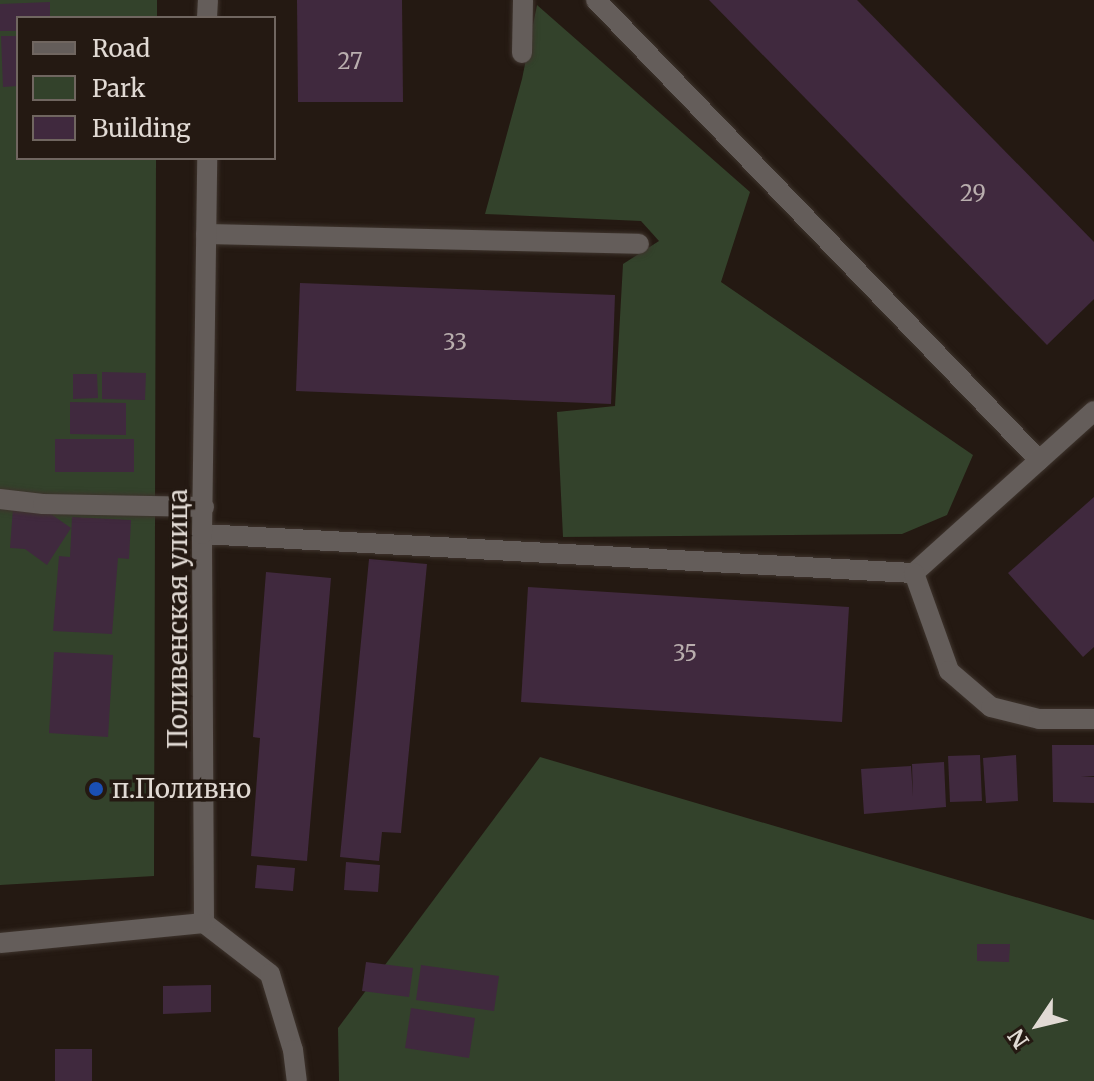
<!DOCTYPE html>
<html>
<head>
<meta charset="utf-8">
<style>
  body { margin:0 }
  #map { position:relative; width:1094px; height:1081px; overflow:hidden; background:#241912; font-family:Merriweather,serif }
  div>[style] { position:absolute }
  .green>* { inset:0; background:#33422b }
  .building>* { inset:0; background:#40293e }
  .roads { filter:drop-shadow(0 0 2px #3e342d) drop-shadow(0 0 2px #3e342d) }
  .minor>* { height:20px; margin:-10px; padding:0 10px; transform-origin:10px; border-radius:10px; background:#645d5a }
  .dots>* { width:22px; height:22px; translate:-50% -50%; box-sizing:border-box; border:4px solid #241912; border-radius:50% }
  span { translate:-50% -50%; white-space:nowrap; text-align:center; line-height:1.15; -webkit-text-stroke:7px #241912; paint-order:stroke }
  .number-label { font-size:22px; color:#b9aeae }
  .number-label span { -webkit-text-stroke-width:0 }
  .street-label { font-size:26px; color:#e1dad4 }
  .poi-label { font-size:26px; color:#e1dad4 }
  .left { translate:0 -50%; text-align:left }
  .legend { position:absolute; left:16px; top:16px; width:260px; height:144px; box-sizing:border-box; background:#241912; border:2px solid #706660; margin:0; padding:10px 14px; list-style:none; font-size:24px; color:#e1dad4 }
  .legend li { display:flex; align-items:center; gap:16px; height:40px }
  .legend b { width:40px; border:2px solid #706660 }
  .north { position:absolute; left:998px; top:985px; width:80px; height:80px; -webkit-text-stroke:6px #241912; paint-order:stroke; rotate:235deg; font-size:22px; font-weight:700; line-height:32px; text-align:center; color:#e1dad4 }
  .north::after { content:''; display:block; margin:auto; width:28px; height:36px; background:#e1dad4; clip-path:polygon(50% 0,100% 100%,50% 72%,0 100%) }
</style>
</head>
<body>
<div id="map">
  <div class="green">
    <div style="clip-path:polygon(0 0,157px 0,157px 18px,18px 18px,18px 158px,156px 158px,154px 876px,0 885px)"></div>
    <div style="clip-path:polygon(537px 5px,750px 192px,721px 282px,973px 455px,947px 515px,902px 534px,563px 537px,557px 412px,615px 406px,623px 264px,659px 241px,641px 221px,485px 214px,522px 79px)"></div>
    <div style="clip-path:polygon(540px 757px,1094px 920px,1094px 1081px,339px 1081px,338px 1028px)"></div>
  </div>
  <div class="building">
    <div style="clip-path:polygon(297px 0,402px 0,403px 102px,298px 102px)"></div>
    <div style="clip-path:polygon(709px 0,857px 0,1094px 242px,1094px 299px,1047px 345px)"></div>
    <div style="clip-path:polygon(50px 2px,50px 18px,18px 18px,18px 31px,0 31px,0 4px)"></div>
    <div style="clip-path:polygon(1px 36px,18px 36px,18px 86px,3px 87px)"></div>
    <div style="clip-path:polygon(300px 283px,615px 295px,611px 404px,296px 391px)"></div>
    <div style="clip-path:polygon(102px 372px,146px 373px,145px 400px,102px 399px)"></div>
    <div style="clip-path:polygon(73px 374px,97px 374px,98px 398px,73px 399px)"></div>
    <div style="clip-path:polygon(70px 402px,126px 403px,126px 435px,70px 434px)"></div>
    <div style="clip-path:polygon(55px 439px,134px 439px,134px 472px,55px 472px)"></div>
    <div style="clip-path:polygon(1094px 497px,1094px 647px,1083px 657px,1008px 573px)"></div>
    <div style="clip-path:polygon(13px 508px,48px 512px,71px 528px,47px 565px,25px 549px,10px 548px)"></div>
    <div style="clip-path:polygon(72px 517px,131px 520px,129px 559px,118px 558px,112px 634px,53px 631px,59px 556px,70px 557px)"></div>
    <div style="clip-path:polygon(369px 559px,427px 564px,401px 833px,382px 832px,379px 861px,340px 857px)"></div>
    <div style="clip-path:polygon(266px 572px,331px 578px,307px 861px,251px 856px,260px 738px,253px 737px)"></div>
    <div style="clip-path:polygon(528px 587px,849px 607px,842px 722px,521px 702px)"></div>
    <div style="clip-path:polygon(54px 652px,113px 655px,108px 737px,49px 733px)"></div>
    <div style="clip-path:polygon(1052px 745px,1094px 745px,1094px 776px,1081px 777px,1094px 777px,1094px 803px,1053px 802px)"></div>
    <div style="clip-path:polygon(980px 755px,982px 801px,950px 802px,948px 756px)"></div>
    <div style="clip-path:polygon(1016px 755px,1018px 801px,986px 803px,983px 758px)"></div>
    <div style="clip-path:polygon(944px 762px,946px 807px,864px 814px,861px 769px,911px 766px,913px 797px,912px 764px)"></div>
    <div style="clip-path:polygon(346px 862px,380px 865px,378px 892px,344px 890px)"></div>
    <div style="clip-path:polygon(257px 865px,295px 868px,293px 891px,255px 888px)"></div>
    <div style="clip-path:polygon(977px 944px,1010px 944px,1009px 962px,977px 961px)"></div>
    <div style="clip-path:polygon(366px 962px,413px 968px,409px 997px,362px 991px)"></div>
    <div style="clip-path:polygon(421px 965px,499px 976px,494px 1011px,416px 1000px)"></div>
    <div style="clip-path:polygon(211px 985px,211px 1012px,163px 1014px,163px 986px)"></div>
    <div style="clip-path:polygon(411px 1008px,475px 1018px,469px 1058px,405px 1048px)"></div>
    <div style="clip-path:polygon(55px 1049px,92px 1049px,92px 1081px,55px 1081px)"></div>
  </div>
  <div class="roads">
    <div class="minor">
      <div style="left:596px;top:0;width:639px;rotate:46.08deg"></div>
      <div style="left:207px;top:18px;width:18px;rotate:-87deg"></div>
      <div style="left:522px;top:53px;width:53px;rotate:-88.9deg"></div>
      <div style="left:206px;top:234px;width:433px;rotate:1.3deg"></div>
      <div style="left:0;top:499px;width:43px;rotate:6.6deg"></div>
      <div style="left:43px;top:504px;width:161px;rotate:1.1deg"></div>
      <div style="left:202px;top:534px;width:713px;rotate:3.14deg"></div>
      <div style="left:914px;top:573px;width:242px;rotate:-42deg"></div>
      <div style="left:914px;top:573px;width:104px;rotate:70.3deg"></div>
      <div style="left:949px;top:671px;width:55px;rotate:40.6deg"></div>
      <div style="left:991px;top:707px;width:49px;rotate:14deg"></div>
      <div style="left:1039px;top:719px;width:55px"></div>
      <div style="left:204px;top:923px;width:389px;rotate:-90.3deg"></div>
      <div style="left:202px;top:534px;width:376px;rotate:-89.2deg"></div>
      <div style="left:204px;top:923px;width:83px;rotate:37.7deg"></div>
      <div style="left:270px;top:974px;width:79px;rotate:73.2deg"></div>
      <div style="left:293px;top:1050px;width:31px;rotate:83deg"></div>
      <div style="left:0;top:943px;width:205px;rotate:-5.6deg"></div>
    </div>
  </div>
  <div class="dots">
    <div style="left:96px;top:789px;background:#1a4fb4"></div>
  </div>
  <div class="number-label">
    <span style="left:350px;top:62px">27</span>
    <span style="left:973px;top:194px">29</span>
    <span style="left:455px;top:343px">33</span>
    <span style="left:685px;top:654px">35</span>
  </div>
  <div class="street-label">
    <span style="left:178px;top:619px;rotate:-90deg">Поливенская улица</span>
  </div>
  <div class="poi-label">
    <span class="left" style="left:112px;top:789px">п.Поливно</span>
  </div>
  <ul class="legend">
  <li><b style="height:10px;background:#645d5a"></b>Road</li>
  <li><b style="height:22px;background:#33422b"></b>Park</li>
  <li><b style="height:22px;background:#40293e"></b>Building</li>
  </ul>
  <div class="north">N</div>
</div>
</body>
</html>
